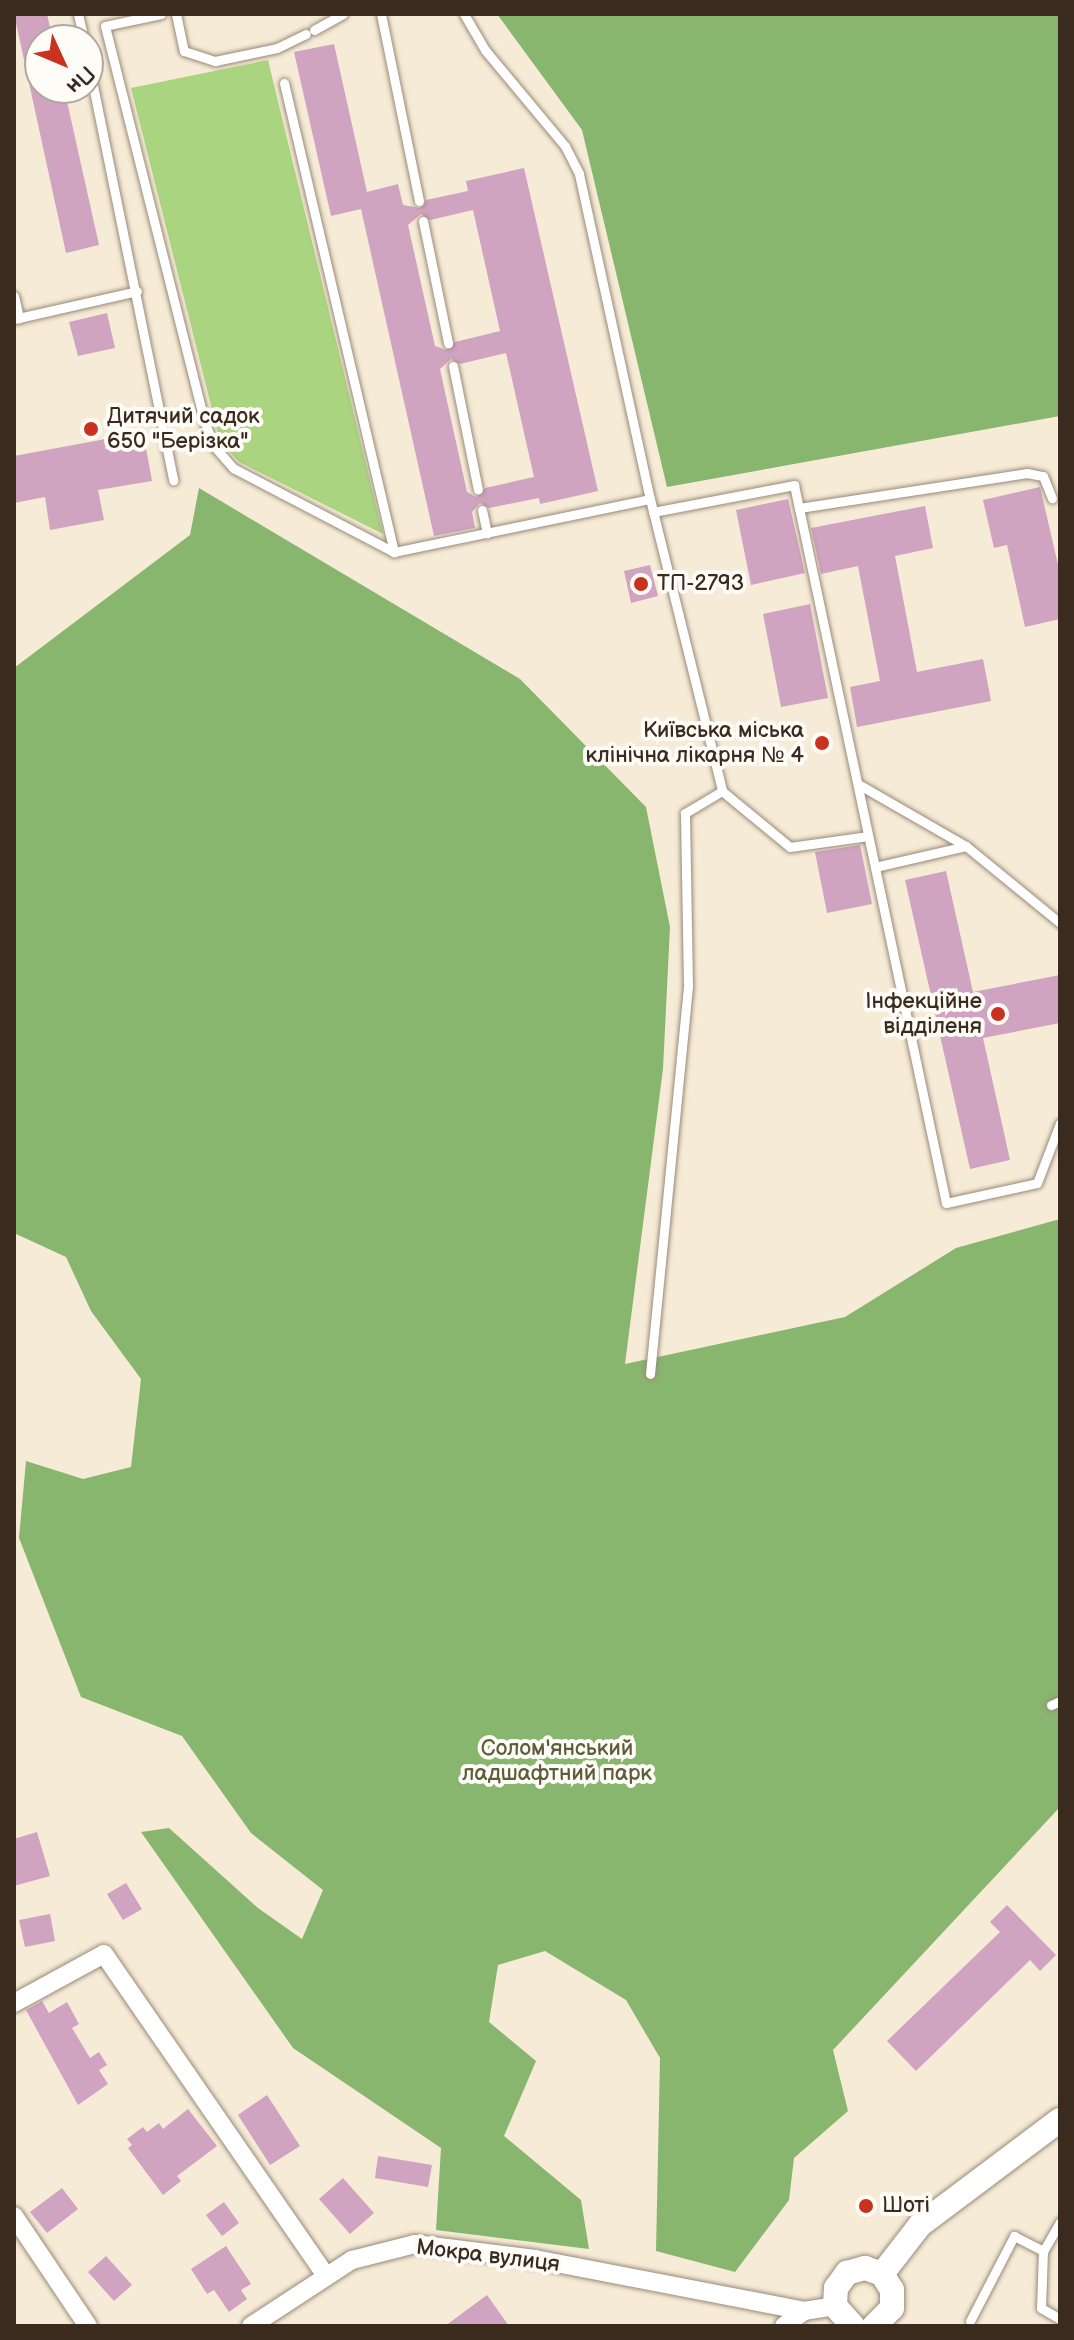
<!DOCTYPE html>
<html>
<head>
<meta charset="utf-8">
<style>
  body { margin:0 }
  #map { position:relative; width:1074px; height:2340px; overflow:hidden; background:#f6ebd6; font-family:"Balsamiq Sans",sans-serif }
  div>[style] { position:absolute }
  .green>* { inset:0; background:#abd480 }
  .forest>* { inset:0; background:#88b66e }
  .building>* { inset:0; background:#d0a3c0 }
  .roads { filter:drop-shadow(0 0 2px #988a7a) drop-shadow(0 0 2px #988a7a) }
  .service>* { height:9px; margin:-4.5px; padding:0 4.5px; transform-origin:4.5px; border-radius:4.5px; background:#fff }
  .minor>* { height:18px; margin:-9px; padding:0 9px; transform-origin:9px; border-radius:9px; background:#fff }
  .tertiary>* { height:24px; margin:-12px; padding:0 12px; transform-origin:12px; border-radius:12px; background:#fff }
  .dots>* { width:22px; height:22px; translate:-50% -50%; box-sizing:border-box; border:4px solid #fdfcf7; border-radius:50% }
  span { translate:-50% -50%; white-space:nowrap; text-align:center; line-height:1.15; -webkit-text-stroke:8px #fdfcf7; paint-order:stroke }
  .poi-label { font-size:22px; color:#3b2a1e }
  .left { translate:0 -50%; text-align:left }
  .right { translate:-100% -50%; text-align:right }
  .park-label { font-size:22px; color:#5d5d3b }
  .street-label { font-size:22px; color:#3b2a1e }
  .frame { position:absolute; inset:0; border:16px solid #3b2a1e; pointer-events:none }
  .north { position:absolute; left:24px; top:24px; width:80px; height:80px; box-sizing:border-box; background:#fdfcf7; border:2px solid #afa8a0; border-radius:50%; rotate:134deg; font-size:22px; font-weight:700; line-height:32px; text-align:center; color:#3b2a1e }
  .north::after { content:''; display:block; margin:auto; width:28px; height:36px; background:#c8321e; clip-path:polygon(50% 0,100% 100%,50% 72%,0 100%) }
</style>
</head>
<body>
<div id="map">
  <div class="green">
    <div style="clip-path:polygon(268px 60px,383px 534px,239px 462px,220px 441px,131px 88px)"></div>
  </div>
  <div class="forest">
    <div style="clip-path:polygon(497px 14px,1060px 14px,1060px 416px,667px 487px,582px 130px)"></div>
    <div style="clip-path:polygon(199px 488px,520px 679px,646px 807px,670px 927px,663px 1069px,625px 1364px,845px 1317px,956px 1248px,1060px 1219px,1060px 1807px,833px 2050px,848px 2111px,794px 2158px,789px 2200px,735px 2272px,656px 2251px,660px 2058px,626px 2000px,545px 1951px,498px 1965px,489px 2022px,536px 2061px,504px 2136px,581px 2200px,589px 2249px,436px 2230px,441px 2148px,293px 2048px,141px 1832px,169px 1828px,258px 1908px,302px 1939px,323px 1890px,251px 1833px,182px 1736px,81px 1697px,19px 1538px,26px 1461px,83px 1479px,131px 1467px,141px 1379px,91px 1311px,66px 1257px,14px 1233px,14px 668px,190px 535px)"></div>
  </div>
  <div class="building">
    <div style="clip-path:polygon(14px 14px,47px 14px,53px 40px,40px 40px,40px 88px,64px 88px,99px 245px,66px 253px)"></div>
    <div style="clip-path:polygon(evenodd,334px 44px,367px 192px,398px 184px,403px 205px,420px 208px,426px 200px,468px 191px,466px 181px,524px 168px,598px 491px,540px 504px,539px 498px,489px 508px,480px 503px,472px 512px,475px 528px,434px 536px,361px 209px,331px 216px,294px 52px,334px 44px,473px 210px,500px 331px,455px 342px,446px 350px,435px 346px,408px 225px,421px 214px,430px 220px,473px 210px,334px 44px,506px 353px,534px 477px,485px 488px,476px 497px,467px 492px,440px 369px,451px 359px,460px 364px,506px 353px)"></div>
    <div style="clip-path:polygon(107px 313px,115px 348px,78px 356px,69px 322px)"></div>
    <div style="clip-path:polygon(143px 432px,152px 481px,98px 490px,104px 520px,50px 530px,45px 497px,14px 503px,14px 456px)"></div>
    <div style="clip-path:polygon(1040px 487px,1060px 573px,1060px 619px,1025px 627px,1007px 545px,994px 548px,983px 500px)"></div>
    <div style="clip-path:polygon(788px 499px,805px 573px,751px 585px,736px 510px)"></div>
    <div style="clip-path:polygon(925px 506px,933px 548px,895px 556px,917px 672px,983px 659px,991px 701px,857px 727px,850px 687px,880px 681px,858px 566px,821px 574px,811px 528px)"></div>
    <div style="clip-path:polygon(650px 565px,658px 596px,631px 603px,624px 571px)"></div>
    <div style="clip-path:polygon(810px 604px,828px 698px,781px 707px,763px 614px)"></div>
    <div style="clip-path:polygon(860px 845px,872px 904px,827px 913px,815px 852px)"></div>
    <div style="clip-path:polygon(946px 871px,973px 992px,1060px 975px,1060px 1023px,983px 1038px,1010px 1160px,970px 1169px,905px 880px)"></div>
    <div style="clip-path:polygon(37px 1832px,50px 1876px,14px 1886px,14px 1839px)"></div>
    <div style="clip-path:polygon(126px 1883px,142px 1909px,123px 1920px,107px 1894px)"></div>
    <div style="clip-path:polygon(1007px 1905px,1056px 1955px,1040px 1971px,1030px 1960px,916px 2071px,887px 2041px,1000px 1932px,990px 1922px)"></div>
    <div style="clip-path:polygon(50px 1914px,55px 1941px,25px 1947px,19px 1920px)"></div>
    <div style="clip-path:polygon(42px 2001px,49px 2013px,67px 2002px,79px 2024px,72px 2028px,90px 2058px,99px 2052px,107px 2065px,99px 2070px,108px 2084px,78px 2105px,26px 2010px)"></div>
    <div style="clip-path:polygon(267px 2095px,300px 2146px,270px 2165px,238px 2115px)"></div>
    <div style="clip-path:polygon(188px 2109px,217px 2146px,177px 2176px,181px 2181px,163px 2195px,128px 2148px,132px 2145px,127px 2139px,143px 2127px,147px 2132px,159px 2123px,163px 2129px)"></div>
    <div style="clip-path:polygon(378px 2156px,432px 2165px,428px 2187px,375px 2178px)"></div>
    <div style="clip-path:polygon(343px 2178px,374px 2213px,350px 2234px,319px 2199px)"></div>
    <div style="clip-path:polygon(62px 2188px,78px 2209px,47px 2233px,30px 2212px)"></div>
    <div style="clip-path:polygon(224px 2202px,239px 2223px,222px 2236px,206px 2215px)"></div>
    <div style="clip-path:polygon(226px 2246px,251px 2284px,241px 2290px,247px 2299px,229px 2312px,214px 2290px,207px 2294px,191px 2269px)"></div>
    <div style="clip-path:polygon(106px 2256px,132px 2285px,114px 2301px,88px 2272px)"></div>
    <div style="clip-path:polygon(487px 2295px,509px 2326px,445px 2326px)"></div>
  </div>
  <div class="roads">
    <div class="service">
      <div style="left:78px;top:14px;width:27px;rotate:77deg"></div>
      <div style="left:161px;top:14px;width:57px;rotate:167.9deg"></div>
      <div style="left:105px;top:26px;width:409px;rotate:75.9deg"></div>
      <div style="left:205px;top:423px;width:25px;rotate:69deg"></div>
      <div style="left:214px;top:446px;width:29px;rotate:49deg"></div>
      <div style="left:233px;top:468px;width:182px;rotate:27.6deg"></div>
      <div style="left:394px;top:552px;width:261px;rotate:-11.7deg"></div>
      <div style="left:176px;top:14px;width:38px;rotate:78deg"></div>
      <div style="left:184px;top:51px;width:33px;rotate:18deg"></div>
      <div style="left:215px;top:61px;width:63px;rotate:-11.8deg"></div>
      <div style="left:277px;top:48px;width:32px;rotate:-26deg"></div>
      <div style="left:381px;top:14px;width:191px;rotate:78.5deg"></div>
      <div style="left:464px;top:14px;width:42px;rotate:59.7deg"></div>
      <div style="left:485px;top:50px;width:125px;rotate:50.2deg"></div>
      <div style="left:565px;top:146px;width:31px;rotate:63deg"></div>
      <div style="left:579px;top:174px;width:333px;rotate:77.7deg"></div>
      <div style="left:650px;top:499px;width:301px;rotate:76.1deg"></div>
      <div style="left:722px;top:791px;width:88px;rotate:39.5deg"></div>
      <div style="left:790px;top:847px;width:79px;rotate:-8deg"></div>
      <div style="left:314px;top:30px;width:33px;rotate:-29deg"></div>
      <div style="left:88px;top:61px;width:428px;rotate:78.5deg"></div>
      <div style="left:284px;top:83px;width:482px;rotate:76.8deg"></div>
      <div style="left:423px;top:221px;width:125px;rotate:78.4deg"></div>
      <div style="left:14px;top:296px;width:23px;rotate:77deg"></div>
      <div style="left:14px;top:319px;width:126px;rotate:-12.8deg"></div>
      <div style="left:453px;top:366px;width:126px;rotate:78.6deg"></div>
      <div style="left:799px;top:508px;width:710px;rotate:78.06deg"></div>
      <div style="left:946px;top:1203px;width:93px;rotate:-12.4deg"></div>
      <div style="left:1037px;top:1183px;width:64px;rotate:-69deg"></div>
      <div style="left:482px;top:510px;width:24px;rotate:78deg"></div>
      <div style="left:653px;top:512px;width:144px;rotate:-10.8deg"></div>
      <div style="left:794px;top:485px;width:24px;rotate:78deg"></div>
      <div style="left:799px;top:508px;width:231px;rotate:-8.7deg"></div>
      <div style="left:1027px;top:473px;width:16px;rotate:11deg"></div>
      <div style="left:1043px;top:476px;width:24px;rotate:68deg"></div>
      <div style="left:858px;top:784px;width:125px;rotate:29.9deg"></div>
      <div style="left:875px;top:867px;width:93px;rotate:-13deg"></div>
      <div style="left:966px;top:846px;width:122px;rotate:39.3deg"></div>
      <div style="left:650px;top:1374px;width:390px;rotate:-84.4deg"></div>
      <div style="left:688px;top:986px;width:173px;rotate:-91deg"></div>
      <div style="left:685px;top:813px;width:43px;rotate:-30.7deg"></div>
      <div style="left:1051px;top:1705px;width:10px;rotate:-24deg"></div>
      <div style="left:1060px;top:2222px;width:34px;rotate:120deg"></div>
      <div style="left:1043px;top:2251px;width:57px;rotate:92deg"></div>
      <div style="left:1041px;top:2308px;width:22px;rotate:30deg"></div>
      <div style="left:970px;top:2321px;width:96px;rotate:-62.6deg"></div>
      <div style="left:1014px;top:2236px;width:33px;rotate:27deg"></div>
    </div>
    <div class="minor">
      <div style="left:14px;top:2003px;width:102px;rotate:-28.6deg"></div>
      <div style="left:104px;top:1954px;width:391px;rotate:55.4deg"></div>
      <div style="left:14px;top:2216px;width:133px;rotate:56.1deg"></div>
      <div style="left:251px;top:2326px;width:121px;rotate:-33.2deg"></div>
      <div style="left:352px;top:2260px;width:65px;rotate:-14.3deg"></div>
      <div style="left:415px;top:2244px;width:121px;rotate:7.1deg"></div>
      <div style="left:535px;top:2259px;width:274px;rotate:10.9deg"></div>
      <div style="left:784px;top:2326px;width:25px;rotate:-37deg"></div>
      <div style="left:804px;top:2311px;width:31px;rotate:-9deg"></div>
    </div>
    <div class="tertiary">
      <div style="left:882px;top:2274px;width:62px;rotate:-52.2deg"></div>
      <div style="left:920px;top:2225px;width:175px;rotate:-36.9deg"></div>
      <div style="left:853px;top:2326px;width:27px;rotate:-132deg"></div>
      <div style="left:835px;top:2306px;width:18px;rotate:-87deg"></div>
      <div style="left:836px;top:2288px;width:19px;rotate:-54deg"></div>
      <div style="left:847px;top:2273px;width:19px;rotate:-16deg"></div>
      <div style="left:865px;top:2268px;width:18px;rotate:19deg"></div>
      <div style="left:882px;top:2274px;width:19px;rotate:58deg"></div>
      <div style="left:892px;top:2290px;width:18px;rotate:90deg"></div>
      <div style="left:892px;top:2308px;width:25px;rotate:135deg"></div>
    </div>
  </div>
  <div class="dots">
    <div style="left:91px;top:429px;background:#c8321e"></div>
    <div style="left:641px;top:584px;background:#c8321e"></div>
    <div style="left:822px;top:743px;background:#c8321e"></div>
    <div style="left:998px;top:1014px;background:#c8321e"></div>
    <div style="left:866px;top:2206px;background:#c8321e"></div>
  </div>
  <div class="poi-label">
    <span class="left" style="left:107px;top:429px">Дитячий садок<br>650 "Берізка"</span>
    <span class="left" style="left:657px;top:584px">ТП-2793</span>
    <span class="right" style="left:804px;top:743px">Київська міська<br>клінічна лікарня № 4</span>
    <span class="right" style="left:982px;top:1014px">Інфекційне<br>відділеня</span>
    <span class="left" style="left:882px;top:2206px">Шоті</span>
  </div>
  <div class="park-label">
    <span style="left:557px;top:1761px">Солом'янський<br>ладшафтний парк</span>
  </div>
  <div class="street-label">
    <span style="left:488px;top:2256px;rotate:7deg">Мокра вулиця</span>
  </div>
  <div class="frame"></div>
  <div class="north">Пн</div>
</div>
</body>
</html>
